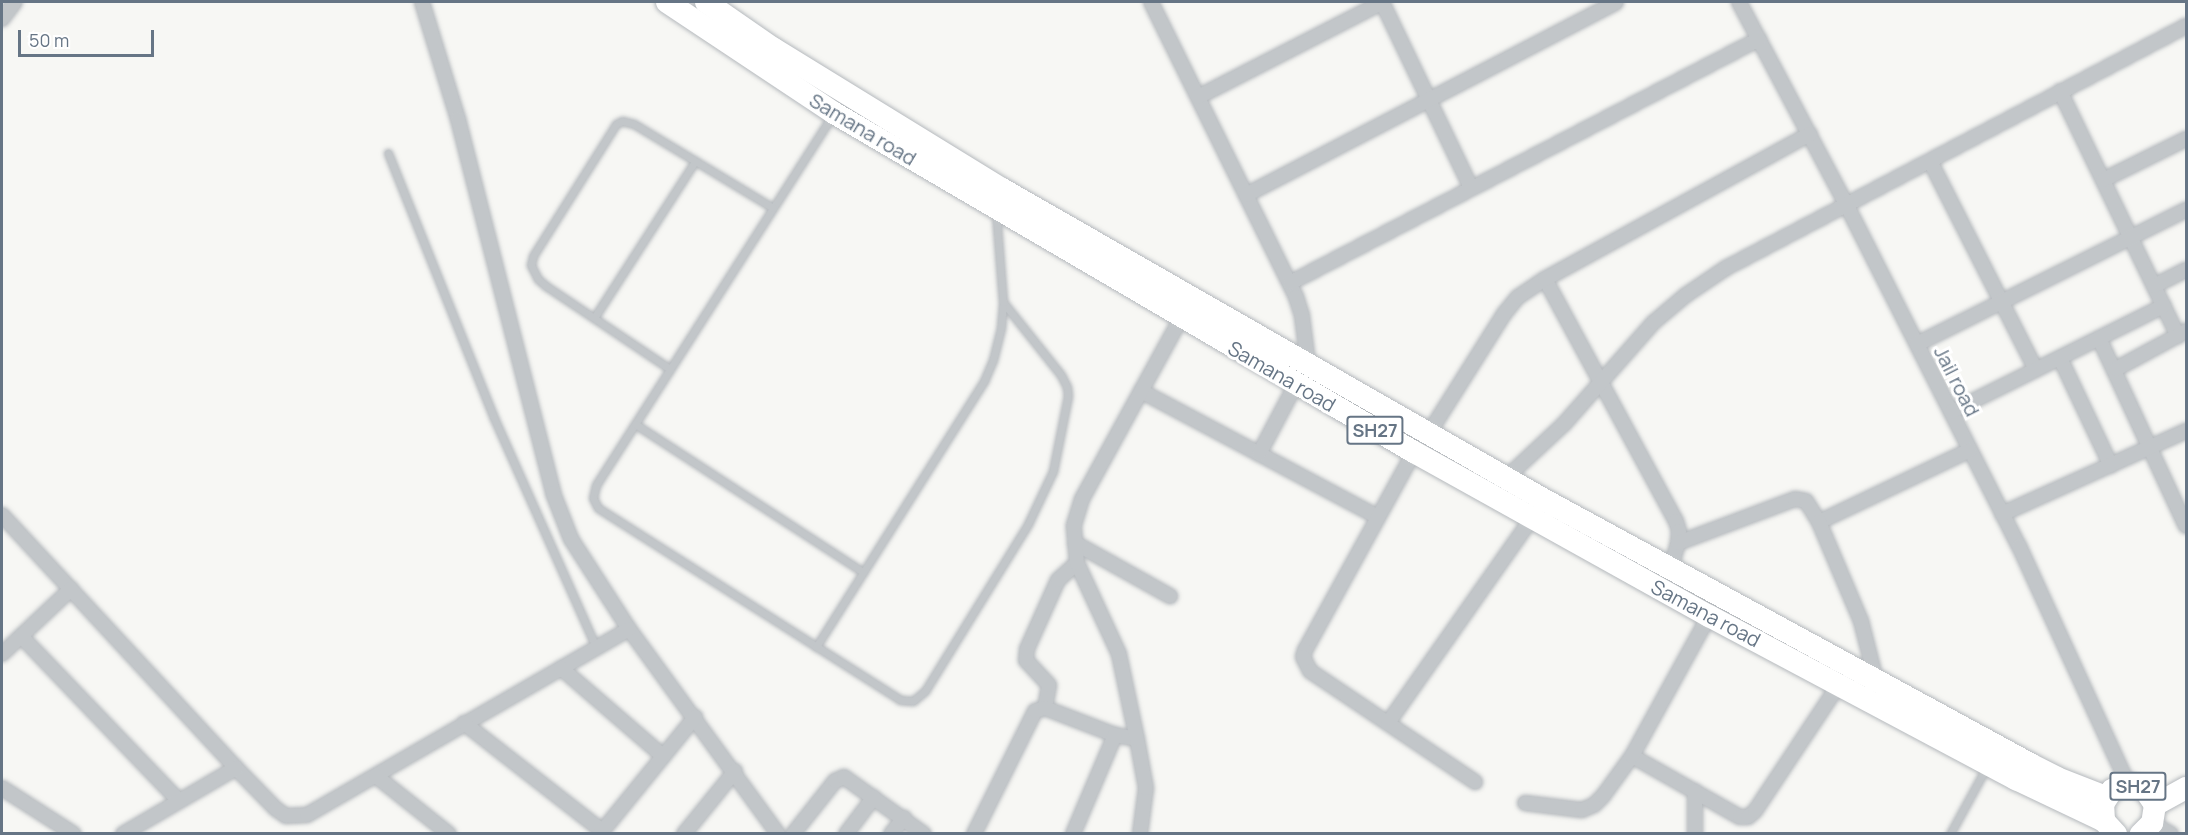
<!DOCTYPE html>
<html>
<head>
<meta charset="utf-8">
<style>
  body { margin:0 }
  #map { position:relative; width:2188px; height:835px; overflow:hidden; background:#f7f7f4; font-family:Manrope,sans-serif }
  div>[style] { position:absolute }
  .roads { filter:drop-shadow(0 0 2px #b5b9bd) drop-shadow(0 0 2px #b5b9bd) }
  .lane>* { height:7px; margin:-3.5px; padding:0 3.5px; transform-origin:3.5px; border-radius:3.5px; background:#c2c6c9 }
  .street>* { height:14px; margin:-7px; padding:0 7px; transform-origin:7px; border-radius:7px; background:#c2c6c9 }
  .primary>* { height:22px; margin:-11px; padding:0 11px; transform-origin:11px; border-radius:11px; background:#fff }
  span { translate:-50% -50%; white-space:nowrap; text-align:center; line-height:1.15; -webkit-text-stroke:6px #fff; paint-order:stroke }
  .shield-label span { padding:2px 4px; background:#fff; border:2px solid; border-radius:4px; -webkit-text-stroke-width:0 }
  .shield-label { font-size:18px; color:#667585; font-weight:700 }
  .street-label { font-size:20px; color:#667585 }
  .frame { position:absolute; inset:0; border:3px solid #667585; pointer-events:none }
  .scale { position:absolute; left:18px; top:30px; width:136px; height:27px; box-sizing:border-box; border:3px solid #667585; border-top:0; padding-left:8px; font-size:18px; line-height:21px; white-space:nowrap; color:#667585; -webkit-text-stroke:4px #fff; paint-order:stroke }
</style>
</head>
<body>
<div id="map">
  <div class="roads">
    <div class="lane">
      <div style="left:832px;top:116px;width:438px;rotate:122.6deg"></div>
      <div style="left:596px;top:485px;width:13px;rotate:103deg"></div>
      <div style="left:593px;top:498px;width:11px;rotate:63deg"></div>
      <div style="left:598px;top:508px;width:358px;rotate:32.4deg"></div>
      <div style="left:900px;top:700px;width:13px;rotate:4deg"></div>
      <div style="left:913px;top:701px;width:16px;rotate:-40deg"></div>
      <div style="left:925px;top:691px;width:196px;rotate:-58.3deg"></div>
      <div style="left:1028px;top:524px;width:59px;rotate:-64.7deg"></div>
      <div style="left:1053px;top:471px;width:76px;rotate:-78.7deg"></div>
      <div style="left:1068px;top:396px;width:9px;rotate:-96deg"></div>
      <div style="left:1067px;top:387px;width:13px;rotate:-117deg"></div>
      <div style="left:1061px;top:375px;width:93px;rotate:-128.5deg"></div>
      <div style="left:388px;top:153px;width:285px;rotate:68.2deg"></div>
      <div style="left:494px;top:418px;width:251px;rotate:66deg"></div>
      <div style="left:594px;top:318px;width:187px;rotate:-57.2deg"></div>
      <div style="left:670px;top:369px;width:149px;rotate:-146.2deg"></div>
      <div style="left:546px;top:286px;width:11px;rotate:-139deg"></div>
      <div style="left:538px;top:279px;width:16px;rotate:-117deg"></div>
      <div style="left:531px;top:265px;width:9px;rotate:-77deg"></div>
      <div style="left:533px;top:256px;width:156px;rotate:-57.8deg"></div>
      <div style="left:616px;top:124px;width:7px;rotate:-27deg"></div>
      <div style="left:622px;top:121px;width:12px;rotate:14deg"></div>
      <div style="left:634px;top:124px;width:162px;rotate:31.1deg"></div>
      <div style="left:635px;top:424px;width:272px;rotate:33deg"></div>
      <div style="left:816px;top:647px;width:315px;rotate:-57.7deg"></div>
      <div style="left:984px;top:381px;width:23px;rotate:-67deg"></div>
      <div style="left:993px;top:360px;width:34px;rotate:-76deg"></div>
      <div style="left:1001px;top:327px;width:25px;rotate:-85deg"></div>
      <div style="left:1003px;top:302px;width:88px;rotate:-94.5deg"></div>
      <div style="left:1950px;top:834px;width:77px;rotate:-61.4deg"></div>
    </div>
    <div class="street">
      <div style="left:422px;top:2px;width:122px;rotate:72.9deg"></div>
      <div style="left:458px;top:119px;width:386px;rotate:75.7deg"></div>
      <div style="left:553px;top:493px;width:49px;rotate:68.6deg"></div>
      <div style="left:571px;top:539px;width:107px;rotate:57.2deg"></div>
      <div style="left:629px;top:629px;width:253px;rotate:54deg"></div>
      <div style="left:1151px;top:2px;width:329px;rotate:63.8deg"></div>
      <div style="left:1296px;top:297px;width:20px;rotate:72deg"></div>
      <div style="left:1302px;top:316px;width:47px;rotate:82.7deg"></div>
      <div style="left:1382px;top:2px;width:206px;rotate:64.4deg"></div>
      <div style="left:1739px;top:2px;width:229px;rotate:62.1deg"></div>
      <div style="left:1846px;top:204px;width:383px;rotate:63.2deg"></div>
      <div style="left:2019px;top:546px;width:262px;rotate:65.4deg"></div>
      <div style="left:2px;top:19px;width:21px;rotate:-53deg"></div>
      <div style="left:2060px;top:91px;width:272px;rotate:64.3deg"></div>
      <div style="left:1198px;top:97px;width:208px;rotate:-27.2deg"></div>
      <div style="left:1930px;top:161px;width:234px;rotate:63.1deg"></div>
      <div style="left:2103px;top:180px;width:93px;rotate:-26.3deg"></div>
      <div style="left:1246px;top:195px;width:417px;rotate:-27.5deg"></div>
      <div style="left:1545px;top:279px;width:275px;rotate:61.6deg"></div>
      <div style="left:1676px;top:521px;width:10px;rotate:73deg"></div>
      <div style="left:1679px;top:531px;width:12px;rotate:95deg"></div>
      <div style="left:1678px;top:543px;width:26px;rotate:106deg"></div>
      <div style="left:1290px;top:283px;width:529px;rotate:-27.49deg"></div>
      <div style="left:2154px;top:286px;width:36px;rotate:-27deg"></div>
      <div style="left:2099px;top:338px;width:207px;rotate:65.2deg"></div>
      <div style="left:1917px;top:344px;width:301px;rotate:-26.5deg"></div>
      <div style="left:2060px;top:358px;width:119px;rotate:64.7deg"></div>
      <div style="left:2116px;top:369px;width:80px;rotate:-28.5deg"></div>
      <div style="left:1141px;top:391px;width:268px;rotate:28deg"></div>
      <div style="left:1951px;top:412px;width:238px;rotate:-26.5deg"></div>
      <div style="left:1429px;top:433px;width:141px;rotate:-57.8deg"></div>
      <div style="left:1504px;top:314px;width:22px;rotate:-51deg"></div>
      <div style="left:1518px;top:297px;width:32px;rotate:-34deg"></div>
      <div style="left:1545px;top:279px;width:302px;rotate:-28.7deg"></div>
      <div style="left:1414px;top:452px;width:226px;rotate:118.8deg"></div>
      <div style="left:1305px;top:650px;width:7px;rotate:106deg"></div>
      <div style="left:1303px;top:657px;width:16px;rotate:63deg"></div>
      <div style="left:1310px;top:671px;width:199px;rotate:33.9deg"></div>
      <div style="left:1259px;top:454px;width:79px;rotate:-62.1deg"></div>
      <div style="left:1506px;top:478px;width:79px;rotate:-43deg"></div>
      <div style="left:1564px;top:424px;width:136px;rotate:-48.6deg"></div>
      <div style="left:1654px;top:322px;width:42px;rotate:-40.2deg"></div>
      <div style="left:1686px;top:295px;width:48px;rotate:-34deg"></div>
      <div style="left:1726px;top:268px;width:520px;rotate:-27.75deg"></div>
      <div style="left:2002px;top:514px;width:202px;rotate:-24.3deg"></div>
      <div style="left:2px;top:515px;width:345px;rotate:47.2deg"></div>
      <div style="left:236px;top:768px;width:57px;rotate:45.7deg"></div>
      <div style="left:276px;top:809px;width:12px;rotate:35deg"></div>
      <div style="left:286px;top:816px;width:21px;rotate:-3deg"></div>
      <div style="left:307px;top:815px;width:372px;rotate:-30deg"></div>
      <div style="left:1819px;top:522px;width:167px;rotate:-25.5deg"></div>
      <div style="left:1075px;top:543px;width:109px;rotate:29.2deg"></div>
      <div style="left:1678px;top:543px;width:125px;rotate:-20.6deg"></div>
      <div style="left:1795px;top:499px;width:11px;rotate:10deg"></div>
      <div style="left:1806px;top:501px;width:25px;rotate:58deg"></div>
      <div style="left:1819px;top:522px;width:108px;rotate:67deg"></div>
      <div style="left:1861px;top:621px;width:61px;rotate:75.7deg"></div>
      <div style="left:21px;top:636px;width:228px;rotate:46.2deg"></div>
      <div style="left:2px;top:654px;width:95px;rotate:-43.3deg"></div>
      <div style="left:561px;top:668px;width:135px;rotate:40.8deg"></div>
      <div style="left:1045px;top:708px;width:23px;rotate:-80deg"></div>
      <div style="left:1049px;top:685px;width:34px;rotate:-133deg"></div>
      <div style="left:1026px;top:660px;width:11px;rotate:-85deg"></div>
      <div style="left:1027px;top:649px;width:76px;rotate:-65.8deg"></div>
      <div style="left:1058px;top:580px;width:25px;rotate:-42deg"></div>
      <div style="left:464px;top:723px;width:175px;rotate:38deg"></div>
      <div style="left:1388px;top:723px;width:252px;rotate:-54.9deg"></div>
      <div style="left:1632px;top:756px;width:124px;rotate:29.5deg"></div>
      <div style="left:1740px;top:817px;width:8px"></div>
      <div style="left:1748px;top:817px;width:9px;rotate:-41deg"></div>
      <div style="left:1755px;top:811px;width:154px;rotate:-56.4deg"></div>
      <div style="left:376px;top:776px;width:93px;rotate:38.5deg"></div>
      <div style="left:2px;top:788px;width:85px;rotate:32.6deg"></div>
      <div style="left:1525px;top:803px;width:57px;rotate:7deg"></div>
      <div style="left:1582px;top:810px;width:13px;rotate:-23deg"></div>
      <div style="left:1594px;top:805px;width:13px;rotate:-45deg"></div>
      <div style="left:1603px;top:796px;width:49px;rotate:-54.1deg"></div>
      <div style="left:1632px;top:756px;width:160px;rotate:-61.2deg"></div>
      <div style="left:2152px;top:823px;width:22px;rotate:30deg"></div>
      <div style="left:123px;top:834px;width:131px;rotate:-30.3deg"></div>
      <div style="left:600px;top:834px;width:151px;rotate:-50.9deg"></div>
      <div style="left:684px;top:834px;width:81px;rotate:-51deg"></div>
      <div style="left:793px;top:834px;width:68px;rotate:-51.6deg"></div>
      <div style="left:835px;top:781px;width:10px;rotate:-24deg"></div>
      <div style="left:844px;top:777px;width:98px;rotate:35.5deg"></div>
      <div style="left:846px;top:834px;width:46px;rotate:-52.9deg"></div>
      <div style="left:891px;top:834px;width:21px;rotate:-51deg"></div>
      <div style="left:974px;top:834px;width:137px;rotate:-63.6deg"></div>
      <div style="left:1035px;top:711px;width:10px;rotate:-17deg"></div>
      <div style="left:1045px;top:708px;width:75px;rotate:21.1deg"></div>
      <div style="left:1115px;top:735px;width:22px;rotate:10deg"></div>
      <div style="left:1073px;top:834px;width:108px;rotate:-67deg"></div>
      <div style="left:1140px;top:834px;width:46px;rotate:-82.6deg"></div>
      <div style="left:1146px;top:788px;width:50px;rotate:-100.4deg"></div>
      <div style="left:1137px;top:739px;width:87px;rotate:-102deg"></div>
      <div style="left:1119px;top:654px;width:100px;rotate:-114.8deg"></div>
      <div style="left:1077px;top:563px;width:38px;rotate:-95deg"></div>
      <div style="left:1074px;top:525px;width:27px;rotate:-73deg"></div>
      <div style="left:1082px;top:499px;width:206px;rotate:-61.3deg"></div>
      <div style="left:1695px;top:834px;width:43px;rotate:-90deg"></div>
    </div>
    <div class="primary">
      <div style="left:667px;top:2px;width:201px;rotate:33.6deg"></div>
      <div style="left:834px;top:113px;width:672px;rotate:30.31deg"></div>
      <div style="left:1414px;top:452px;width:338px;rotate:29.1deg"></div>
      <div style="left:1709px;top:616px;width:348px;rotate:28deg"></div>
      <div style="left:2016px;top:779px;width:98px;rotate:25.5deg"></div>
      <div style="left:706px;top:2px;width:83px;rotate:34.7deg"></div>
      <div style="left:774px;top:49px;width:268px;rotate:31.6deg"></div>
      <div style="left:1002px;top:189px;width:621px;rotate:29.82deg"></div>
      <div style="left:1541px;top:498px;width:557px;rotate:28.54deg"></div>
      <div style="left:2030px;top:764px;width:30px;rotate:27deg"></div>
      <div style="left:2057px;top:778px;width:53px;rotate:21.2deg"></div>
      <div style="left:2155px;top:805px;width:35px;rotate:-29deg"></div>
      <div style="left:2116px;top:834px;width:18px;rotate:-133deg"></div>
      <div style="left:2104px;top:821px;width:17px;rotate:-93deg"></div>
      <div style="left:2103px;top:804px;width:17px;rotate:-57deg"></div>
      <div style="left:2112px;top:790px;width:17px;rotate:-21deg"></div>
      <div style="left:2128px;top:784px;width:18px;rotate:19deg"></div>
      <div style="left:2145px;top:790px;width:18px;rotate:56deg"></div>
      <div style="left:2155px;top:805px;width:18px;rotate:99deg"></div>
      <div style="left:2152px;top:823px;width:16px;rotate:135deg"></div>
    </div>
  </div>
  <div class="shield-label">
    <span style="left:1375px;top:430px">SH27</span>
    <span style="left:2138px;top:786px">SH27</span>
  </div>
  <div class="street-label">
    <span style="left:863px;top:129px;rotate:31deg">Samana road</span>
    <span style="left:1282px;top:376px;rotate:30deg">Samana road</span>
    <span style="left:1957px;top:381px;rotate:63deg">Jail road</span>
    <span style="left:1706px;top:613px;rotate:28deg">Samana road</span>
  </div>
  <div class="frame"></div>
  <div class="scale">50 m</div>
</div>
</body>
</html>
